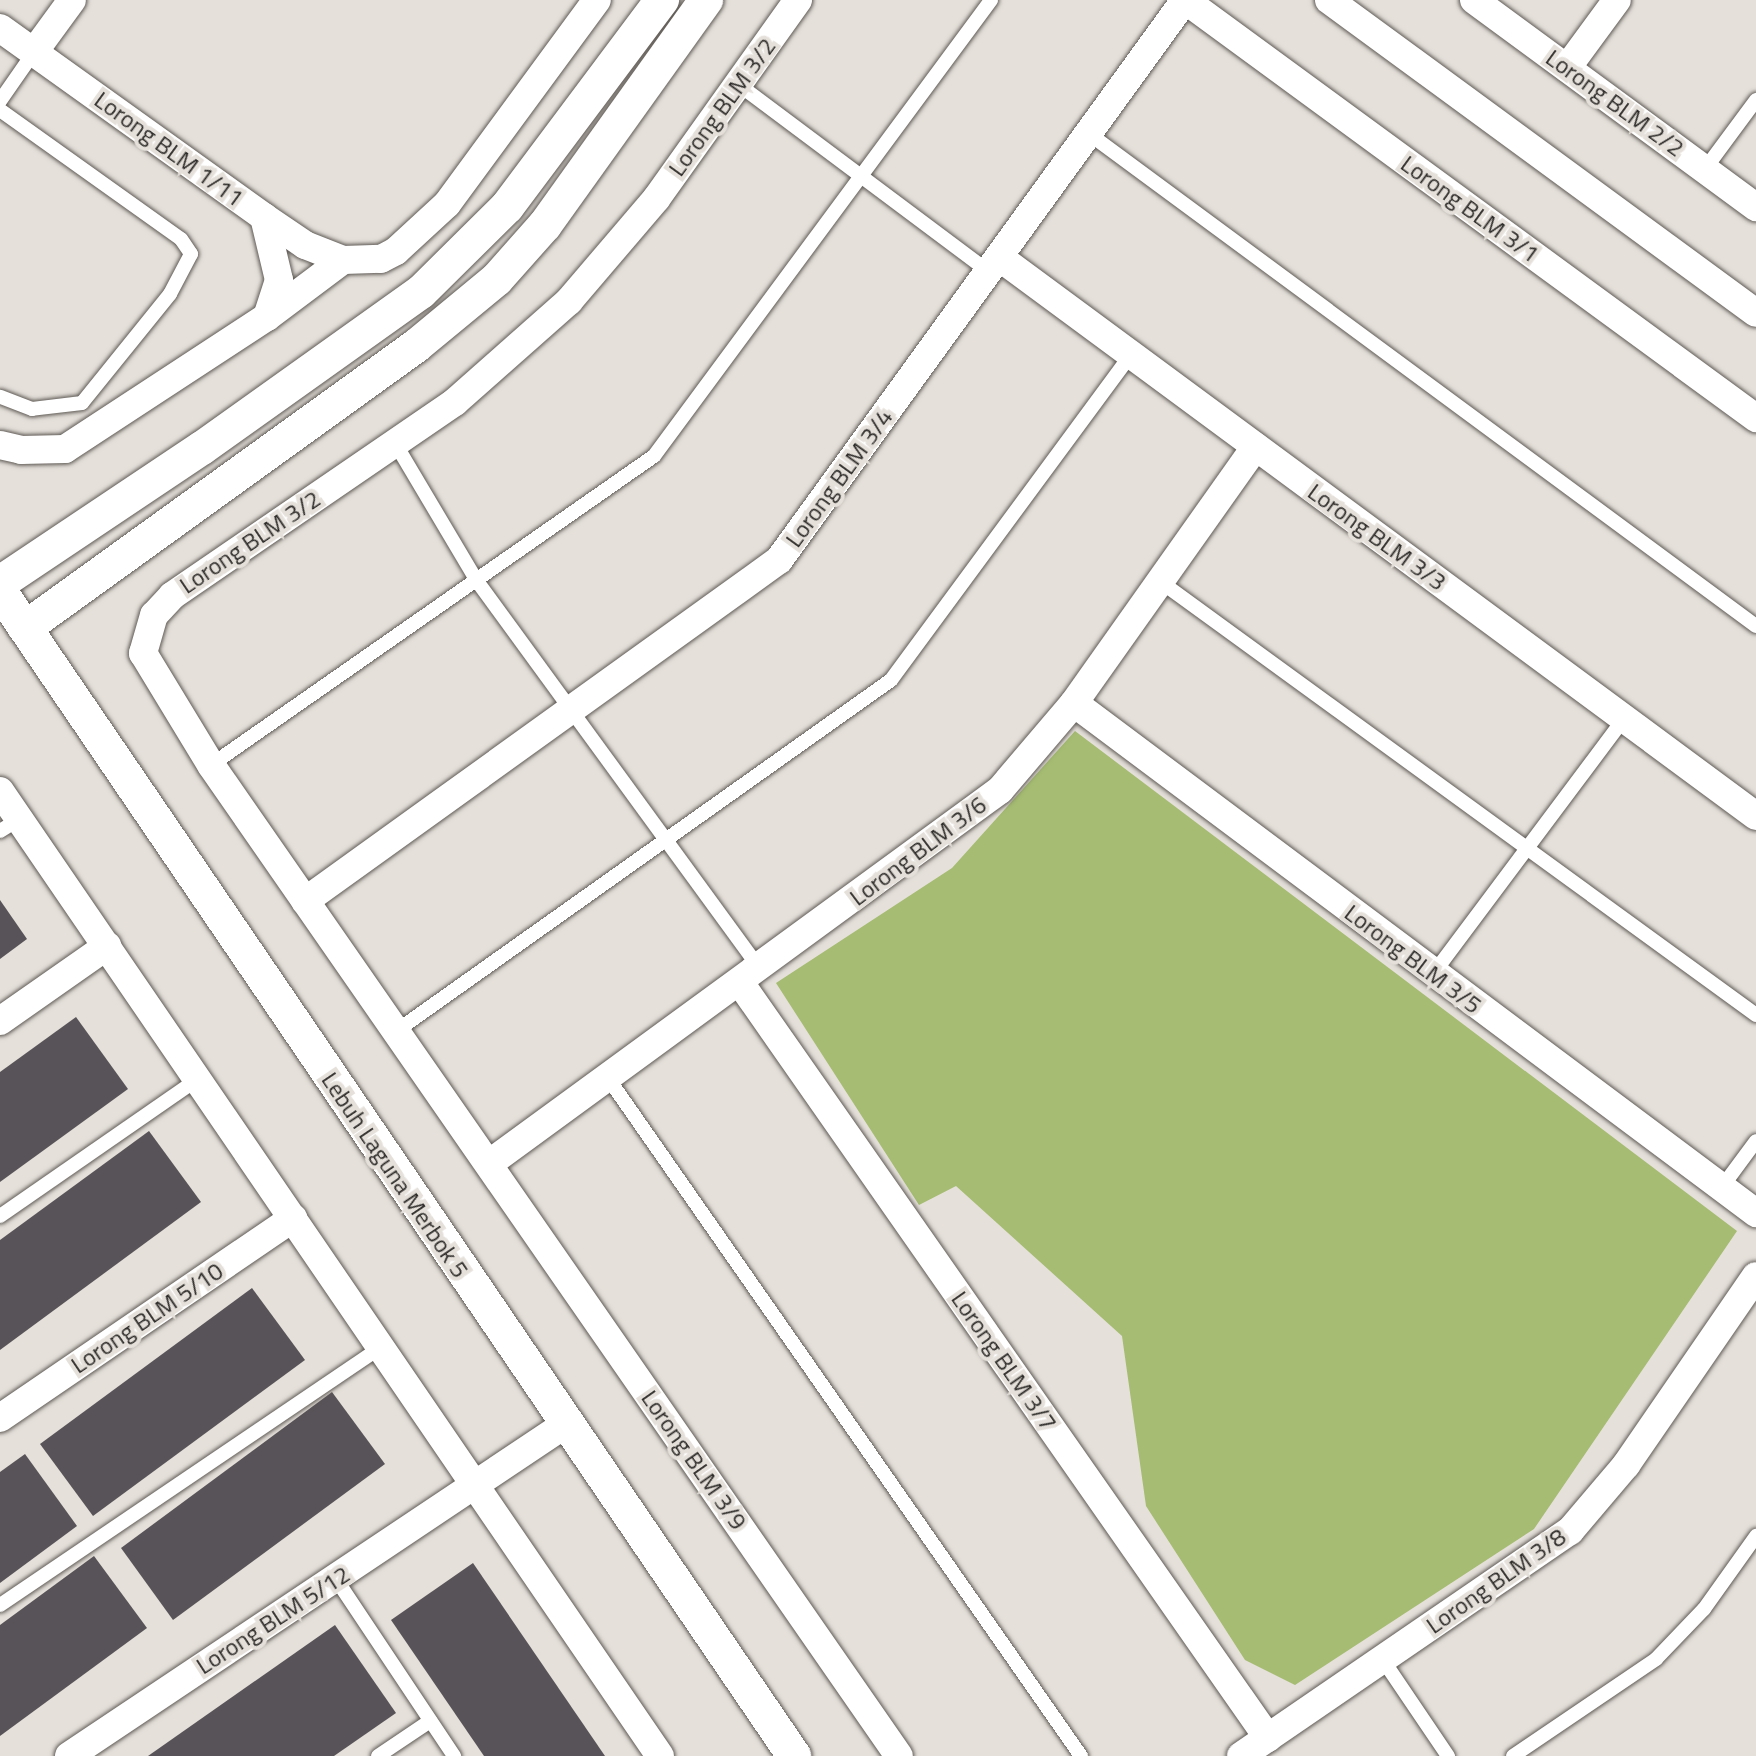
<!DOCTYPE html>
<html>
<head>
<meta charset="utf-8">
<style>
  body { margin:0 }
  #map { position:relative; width:1756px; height:1756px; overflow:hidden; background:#e5e0da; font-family:"Titillium Web",sans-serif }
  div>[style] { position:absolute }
  .green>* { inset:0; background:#a5bc72 }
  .building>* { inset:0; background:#585358 }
  .roads { filter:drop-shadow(0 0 2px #5e5954) drop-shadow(0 0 2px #5e5954) }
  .service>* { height:14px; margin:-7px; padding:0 7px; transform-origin:7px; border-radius:7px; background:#fff }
  .minor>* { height:28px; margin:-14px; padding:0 14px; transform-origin:14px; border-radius:14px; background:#fff }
  .tertiary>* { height:34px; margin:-17px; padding:0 17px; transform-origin:17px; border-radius:17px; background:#fff }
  span { translate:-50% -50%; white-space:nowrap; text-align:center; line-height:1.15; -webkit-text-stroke:8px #e5e0da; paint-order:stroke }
  .street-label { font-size:24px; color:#2e2c2a }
</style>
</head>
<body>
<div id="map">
  <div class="green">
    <div style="clip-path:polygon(1075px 731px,1737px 1231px,1534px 1529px,1295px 1685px,1245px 1660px,1146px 1506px,1122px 1336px,956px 1186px,919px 1205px,776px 983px,952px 868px)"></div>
  </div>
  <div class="building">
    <div style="clip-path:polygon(0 900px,27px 939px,0 959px)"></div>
    <div style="clip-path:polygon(76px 1017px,128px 1089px,0 1182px,0 1072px)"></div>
    <div style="clip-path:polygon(149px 1131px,201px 1202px,0 1350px,0 1240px)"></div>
    <div style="clip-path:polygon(252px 1288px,305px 1360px,93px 1516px,40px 1444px)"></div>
    <div style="clip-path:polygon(332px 1392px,385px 1464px,173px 1620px,121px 1548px)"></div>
    <div style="clip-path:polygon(25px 1454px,77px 1526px,0 1583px,0 1472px)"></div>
    <div style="clip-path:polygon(94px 1556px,147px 1628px,0 1736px,0 1625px)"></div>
    <div style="clip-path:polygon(473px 1563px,605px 1756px,484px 1756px,391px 1620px)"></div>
    <div style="clip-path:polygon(335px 1625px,396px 1713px,334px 1756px,148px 1756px)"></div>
  </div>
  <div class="roads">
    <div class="service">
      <div style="left:738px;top:84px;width:314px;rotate:36.8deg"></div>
      <div style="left:0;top:101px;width:60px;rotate:-55.2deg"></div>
      <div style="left:0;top:110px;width:222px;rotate:35.5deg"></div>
      <div style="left:181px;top:239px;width:18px;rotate:56deg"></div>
      <div style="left:191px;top:254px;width:45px;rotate:117.7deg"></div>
      <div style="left:170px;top:294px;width:140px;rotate:128.9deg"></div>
      <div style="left:82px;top:403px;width:50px;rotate:173.2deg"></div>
      <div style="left:32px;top:409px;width:34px;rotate:-159deg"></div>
      <div style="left:1088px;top:133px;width:830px;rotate:36.43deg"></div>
      <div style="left:1705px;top:169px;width:86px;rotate:-53.5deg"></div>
      <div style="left:395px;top:443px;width:161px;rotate:59.3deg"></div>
      <div style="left:477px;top:581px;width:480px;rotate:53.9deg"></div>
      <div style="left:1161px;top:582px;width:736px;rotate:36.04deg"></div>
      <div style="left:211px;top:765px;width:540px;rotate:-34.9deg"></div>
      <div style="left:654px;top:456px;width:567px;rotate:-53.53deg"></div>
      <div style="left:0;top:831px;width:22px;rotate:-32deg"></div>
      <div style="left:1433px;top:974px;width:319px;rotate:-53.2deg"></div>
      <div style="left:395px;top:1032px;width:608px;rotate:-35.36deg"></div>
      <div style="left:891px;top:680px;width:406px;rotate:-53.6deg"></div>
      <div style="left:608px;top:1078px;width:827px;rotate:55.1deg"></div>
      <div style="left:1722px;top:1187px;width:57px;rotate:-53.5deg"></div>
      <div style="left:0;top:1216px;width:241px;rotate:-34.7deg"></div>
      <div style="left:336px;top:1579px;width:213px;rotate:56.3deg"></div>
      <div style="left:0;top:1605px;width:460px;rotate:-34.1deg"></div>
      <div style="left:1383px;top:1660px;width:116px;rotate:55.9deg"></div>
      <div style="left:378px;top:1756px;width:63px;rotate:-33.9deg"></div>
      <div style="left:1513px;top:1756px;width:173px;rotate:-34.1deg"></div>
      <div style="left:1656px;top:1659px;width:69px;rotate:-46.2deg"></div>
      <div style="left:1704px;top:1609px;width:90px;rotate:-54.5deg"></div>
    </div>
    <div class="minor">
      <div style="left:798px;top:0;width:244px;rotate:125.5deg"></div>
      <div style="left:656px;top:199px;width:134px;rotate:130.5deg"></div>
      <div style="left:569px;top:301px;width:152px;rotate:138.5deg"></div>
      <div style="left:455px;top:402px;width:343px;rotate:145.6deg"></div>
      <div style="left:172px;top:596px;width:26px;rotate:133deg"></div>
      <div style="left:154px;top:615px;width:40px;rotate:106deg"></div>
      <div style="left:143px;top:653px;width:131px;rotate:58.7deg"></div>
      <div style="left:211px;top:765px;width:1206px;rotate:55.23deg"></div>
      <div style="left:1185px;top:0;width:708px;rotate:36.21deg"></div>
      <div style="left:1329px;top:0;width:529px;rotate:36.24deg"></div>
      <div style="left:1474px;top:0;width:350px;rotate:36.3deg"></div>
      <div style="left:0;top:28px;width:325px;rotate:35.6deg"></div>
      <div style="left:264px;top:217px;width:50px;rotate:34.3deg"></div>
      <div style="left:305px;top:245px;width:41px;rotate:21.5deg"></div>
      <div style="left:34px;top:52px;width:64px;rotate:-53.8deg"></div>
      <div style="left:1567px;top:68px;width:84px;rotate:-53.7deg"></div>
      <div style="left:264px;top:217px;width:65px;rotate:76.6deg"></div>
      <div style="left:279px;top:280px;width:39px;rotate:108deg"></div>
      <div style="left:999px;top:257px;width:941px;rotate:36.44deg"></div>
      <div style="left:0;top:445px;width:22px;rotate:13deg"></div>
      <div style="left:21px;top:450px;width:44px;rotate:-1.3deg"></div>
      <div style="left:65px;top:449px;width:241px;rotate:-33.2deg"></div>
      <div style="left:267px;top:317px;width:95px;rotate:-36.9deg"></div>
      <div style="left:343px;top:260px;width:38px;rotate:-2deg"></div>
      <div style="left:381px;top:259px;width:17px;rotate:-28deg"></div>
      <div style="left:396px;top:251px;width:69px;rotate:-42.7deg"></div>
      <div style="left:447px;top:204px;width:253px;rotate:-53.7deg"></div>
      <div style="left:1074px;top:703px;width:852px;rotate:36.79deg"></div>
      <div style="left:0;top:791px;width:1169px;rotate:55.63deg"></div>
      <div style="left:305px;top:901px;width:584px;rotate:-35.73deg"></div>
      <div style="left:779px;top:560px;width:692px;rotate:-54.06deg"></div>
      <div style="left:741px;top:984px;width:920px;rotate:55.05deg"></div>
      <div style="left:0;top:1021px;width:131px;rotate:-35deg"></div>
      <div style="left:490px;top:1163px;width:632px;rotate:-36.18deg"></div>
      <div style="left:1000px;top:790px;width:114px;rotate:-49.6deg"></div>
      <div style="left:1074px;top:703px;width:314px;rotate:-54.7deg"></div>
      <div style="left:0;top:1418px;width:355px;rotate:-34.3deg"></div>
      <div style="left:69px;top:1756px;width:595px;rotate:-33.77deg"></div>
      <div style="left:1241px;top:1756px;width:399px;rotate:-34.4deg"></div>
      <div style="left:1570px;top:1531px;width:87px;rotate:-49.7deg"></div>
      <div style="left:1626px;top:1465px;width:229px;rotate:-55.5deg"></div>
    </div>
    <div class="tertiary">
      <div style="left:0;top:583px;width:243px;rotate:-33.8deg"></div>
      <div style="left:202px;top:448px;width:269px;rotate:-35.5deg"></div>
      <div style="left:421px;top:292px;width:121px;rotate:-44.7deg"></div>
      <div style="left:507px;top:207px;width:259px;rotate:-53.2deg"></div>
      <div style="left:0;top:591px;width:1410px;rotate:55.72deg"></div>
      <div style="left:25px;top:628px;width:482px;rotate:-35.8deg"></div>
      <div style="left:416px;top:346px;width:105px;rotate:-39.6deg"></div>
      <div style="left:497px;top:279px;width:72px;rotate:-48.4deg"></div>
      <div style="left:545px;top:225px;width:277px;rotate:-54.4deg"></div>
    </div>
  </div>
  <div class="street-label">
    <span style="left:1615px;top:103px;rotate:36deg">Lorong BLM 2/2</span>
    <span style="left:722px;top:107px;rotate:-54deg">Lorong BLM 3/2</span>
    <span style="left:169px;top:149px;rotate:36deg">Lorong BLM 1/11</span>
    <span style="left:1470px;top:209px;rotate:36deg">Lorong BLM 3/1</span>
    <span style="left:839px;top:478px;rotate:-54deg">Lorong BLM 3/4</span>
    <span style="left:1377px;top:537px;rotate:36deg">Lorong BLM 3/3</span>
    <span style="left:250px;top:542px;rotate:-34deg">Lorong BLM 3/2</span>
    <span style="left:918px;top:851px;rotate:-37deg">Lorong BLM 3/6</span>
    <span style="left:1413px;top:959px;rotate:37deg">Lorong BLM 3/5</span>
    <span style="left:395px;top:1175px;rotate:56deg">Lebuh Laguna Merbok 5</span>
    <span style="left:147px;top:1318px;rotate:-34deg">Lorong BLM 5/10</span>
    <span style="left:1004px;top:1361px;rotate:55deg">Lorong BLM 3/7</span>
    <span style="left:694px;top:1460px;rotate:55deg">Lorong BLM 3/9</span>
    <span style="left:1496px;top:1581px;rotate:-35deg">Lorong BLM 3/8</span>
    <span style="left:273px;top:1620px;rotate:-33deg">Lorong BLM 5/12</span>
  </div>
</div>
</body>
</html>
